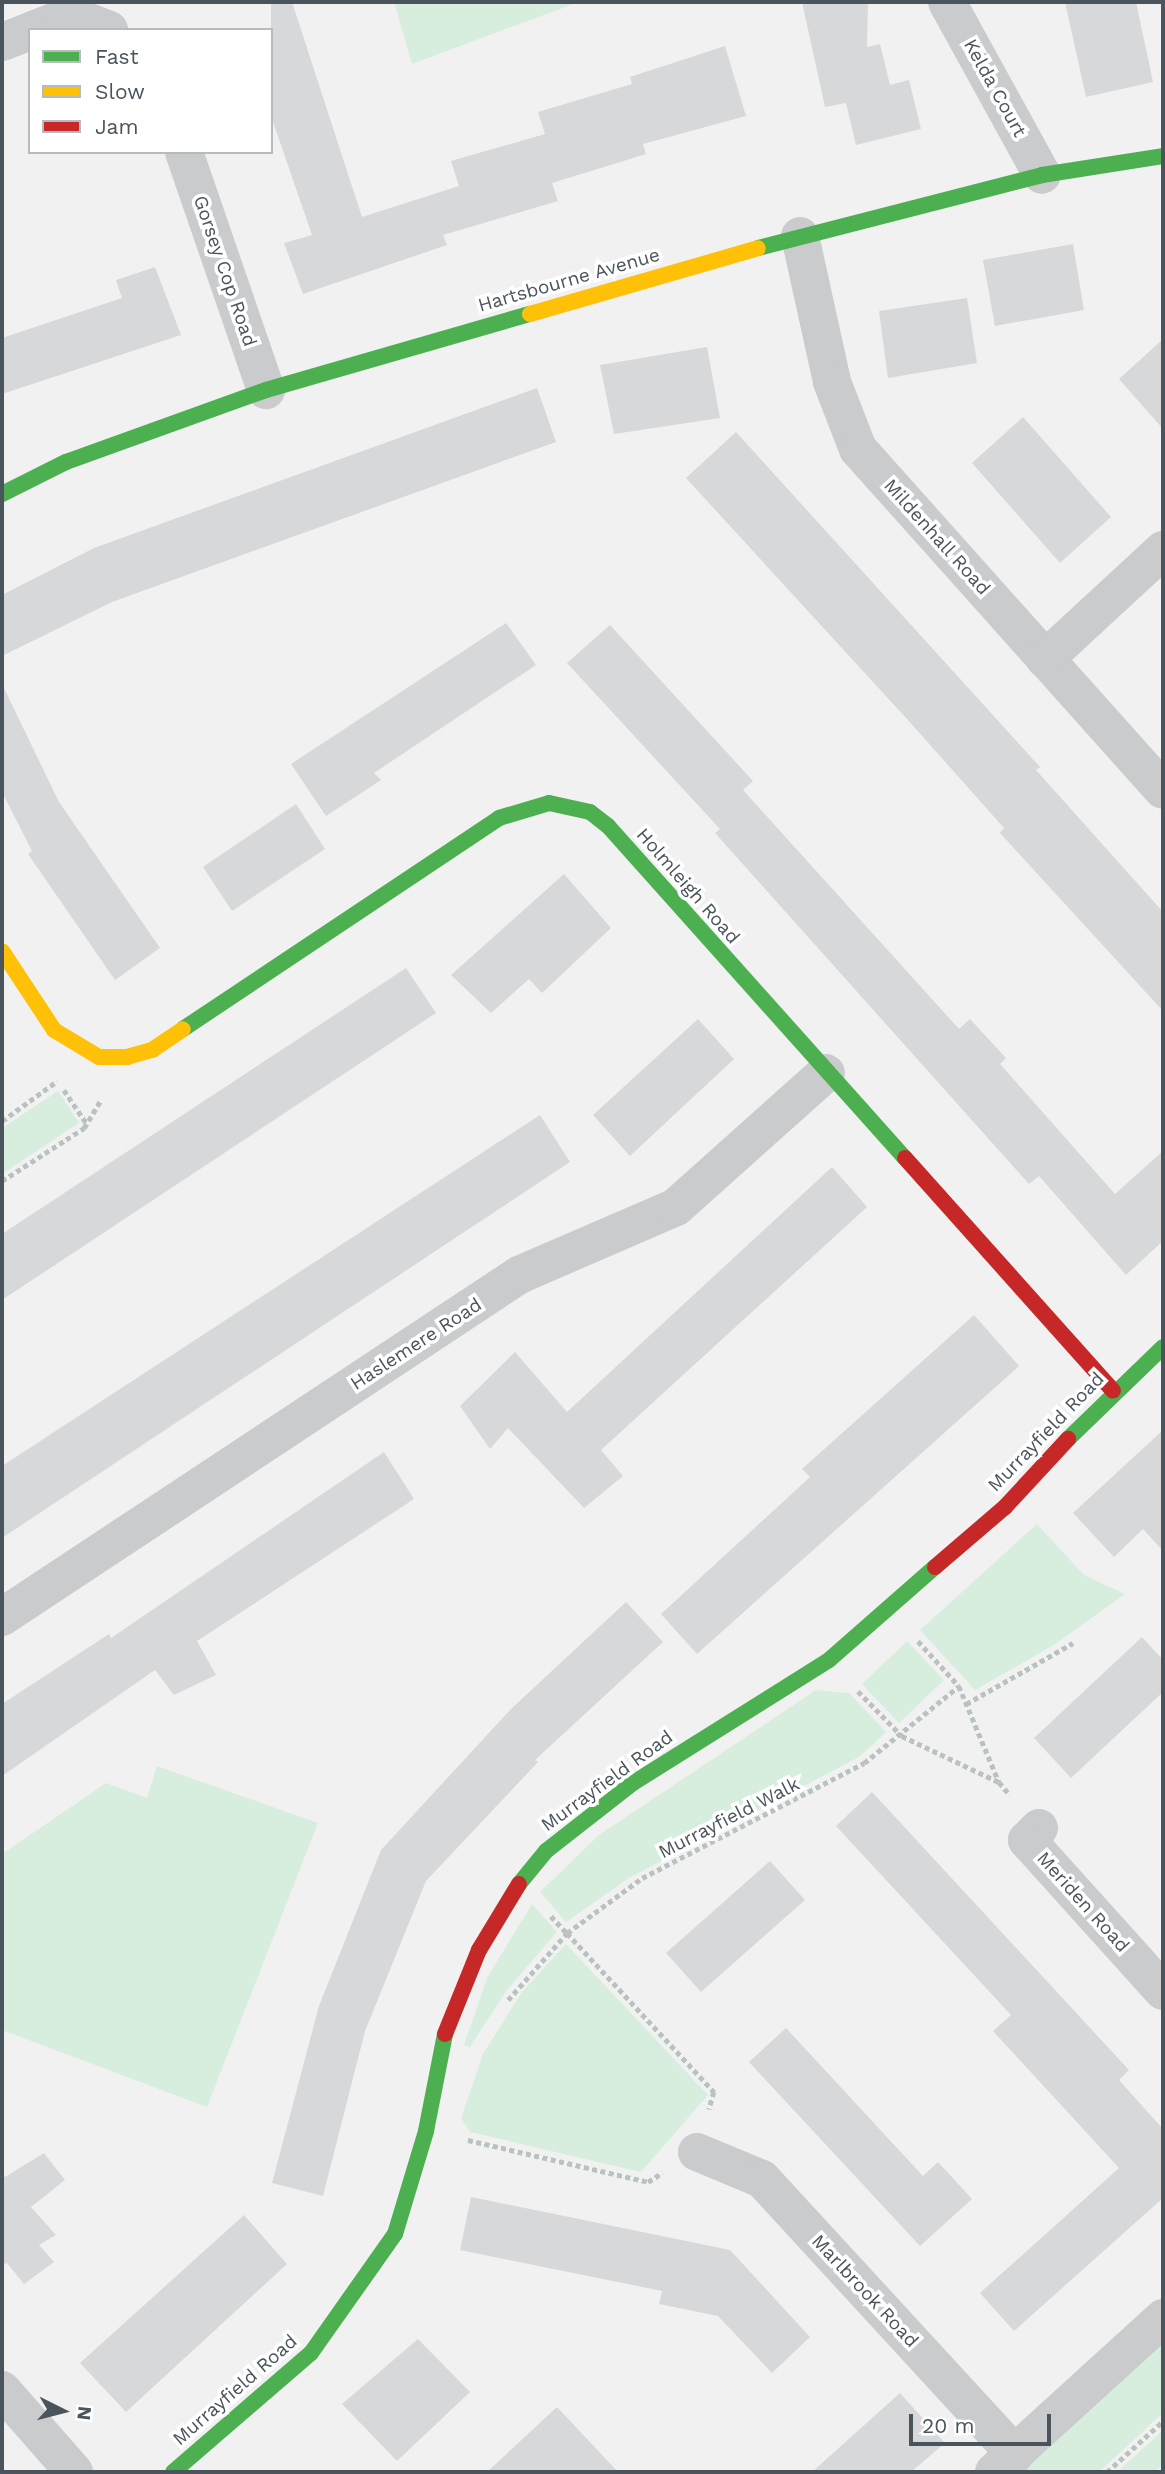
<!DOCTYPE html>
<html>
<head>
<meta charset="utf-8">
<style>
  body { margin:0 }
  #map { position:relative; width:1165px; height:2474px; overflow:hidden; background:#f1f1f1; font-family:"Work Sans",sans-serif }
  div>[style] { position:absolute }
  .green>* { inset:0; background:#d7eedf }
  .building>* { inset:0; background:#d7d8d9 }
  .path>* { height:4.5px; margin-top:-2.25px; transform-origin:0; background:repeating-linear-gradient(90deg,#b8c3bf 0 5px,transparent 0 8.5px) }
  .street>* { height:38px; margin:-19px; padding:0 19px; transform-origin:19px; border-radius:19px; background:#c9cbcc }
  .fast>* { height:16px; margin:-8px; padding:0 8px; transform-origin:8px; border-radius:8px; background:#4caf50 }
  .slow>* { height:16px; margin:-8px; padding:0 8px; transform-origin:8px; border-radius:8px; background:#ffc107 }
  .jam>* { height:16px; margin:-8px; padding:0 8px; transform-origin:8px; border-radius:8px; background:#c62828 }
  span { translate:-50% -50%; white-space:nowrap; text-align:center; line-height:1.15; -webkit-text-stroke:7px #fff; paint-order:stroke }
  .street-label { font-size:19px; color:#49545c }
  .frame { position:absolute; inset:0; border:4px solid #49545c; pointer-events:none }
  .legend { position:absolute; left:28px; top:28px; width:245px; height:126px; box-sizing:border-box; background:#fff; border:2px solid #b6bbbe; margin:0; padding:9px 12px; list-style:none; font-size:21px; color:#49545c }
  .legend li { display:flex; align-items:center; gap:14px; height:35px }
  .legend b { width:35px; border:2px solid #b6bbbe }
  .north { position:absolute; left:28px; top:2376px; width:70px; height:70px; -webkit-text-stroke:5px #fff; paint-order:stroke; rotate:96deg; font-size:19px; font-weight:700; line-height:28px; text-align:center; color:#49545c }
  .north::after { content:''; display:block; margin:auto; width:24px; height:32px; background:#49545c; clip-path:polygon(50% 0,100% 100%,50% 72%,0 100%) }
  .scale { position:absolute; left:909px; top:2414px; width:142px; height:32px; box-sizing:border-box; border:4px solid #49545c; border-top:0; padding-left:9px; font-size:21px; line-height:24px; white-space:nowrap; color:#49545c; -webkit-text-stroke:5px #fff; paint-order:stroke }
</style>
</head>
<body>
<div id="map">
  <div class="green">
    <div style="clip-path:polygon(394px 2px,579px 2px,412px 64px)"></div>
    <div style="clip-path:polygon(58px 1091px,79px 1123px,2px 1174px,2px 1128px)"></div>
    <div style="clip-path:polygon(1037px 1524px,1084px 1575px,1125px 1594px,1054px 1645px,975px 1690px,920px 1630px)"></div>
    <div style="clip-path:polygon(907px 1641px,944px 1680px,899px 1723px,862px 1684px)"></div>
    <div style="clip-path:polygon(816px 1690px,849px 1693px,886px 1732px,859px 1757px,629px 1878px,566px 1922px,540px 1892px,599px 1835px)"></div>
    <div style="clip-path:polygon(157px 1766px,318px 1823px,207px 2107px,2px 2030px,2px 1854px,106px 1783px,147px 1798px)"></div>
    <div style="clip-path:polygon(532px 1904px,557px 1932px,507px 1990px,470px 2047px,464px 2045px,487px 1978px)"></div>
    <div style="clip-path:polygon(566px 1944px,708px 2095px,641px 2172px,470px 2132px,461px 2118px,483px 2054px,522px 1992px)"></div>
    <div style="clip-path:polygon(1163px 2340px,1163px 2413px,1099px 2472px,1015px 2472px)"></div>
    <div style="clip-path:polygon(1163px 2430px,1163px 2465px,1155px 2472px,1117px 2472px)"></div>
  </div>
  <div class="building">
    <div style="clip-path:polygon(271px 2px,292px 2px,362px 217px,459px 186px,451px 161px,545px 134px,538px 112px,632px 84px,630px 77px,725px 46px,746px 116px,643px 144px,646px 154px,552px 183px,558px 201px,443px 235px,447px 245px,303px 294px,284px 243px,312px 235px,271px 116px)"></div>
    <div style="clip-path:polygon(802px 2px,868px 2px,867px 47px,880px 44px,890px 85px,909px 80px,921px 129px,856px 145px,846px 103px,825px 107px)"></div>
    <div style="clip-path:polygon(1065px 2px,1136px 2px,1153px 82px,1086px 97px)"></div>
    <div style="clip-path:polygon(1073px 244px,1084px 310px,995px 326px,983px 260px)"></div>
    <div style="clip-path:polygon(155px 267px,181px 335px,2px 394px,2px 338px,122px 298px,116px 280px)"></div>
    <div style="clip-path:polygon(967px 298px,977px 363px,888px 378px,879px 311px)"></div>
    <div style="clip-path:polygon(1163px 339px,1163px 429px,1119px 379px)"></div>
    <div style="clip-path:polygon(707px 347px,720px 418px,614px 434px,600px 365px)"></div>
    <div style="clip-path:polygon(537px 388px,556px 442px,112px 602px,2px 656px,2px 595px,94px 548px)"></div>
    <div style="clip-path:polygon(1023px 417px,1111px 517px,1060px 563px,972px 463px)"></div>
    <div style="clip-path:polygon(736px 432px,1040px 767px,1036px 770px,1163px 912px,1163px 1011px,1000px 833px,1004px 828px,907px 719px,686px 478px)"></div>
    <div style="clip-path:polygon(506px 623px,536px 665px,374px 773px,381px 780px,326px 816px,291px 764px)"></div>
    <div style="clip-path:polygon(610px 625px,753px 781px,743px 790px,959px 1029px,970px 1019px,1006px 1058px,1000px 1064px,1115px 1194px,1163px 1151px,1163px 1241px,1126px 1275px,1039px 1176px,1029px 1184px,715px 833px,720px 829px,567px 663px)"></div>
    <div style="clip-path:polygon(2px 684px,59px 802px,160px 948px,115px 980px,28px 854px,32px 851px,2px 792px)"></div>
    <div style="clip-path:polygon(296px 804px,325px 849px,232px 911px,203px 867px)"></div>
    <div style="clip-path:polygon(564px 874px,611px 928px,542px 993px,529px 979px,491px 1013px,451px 975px)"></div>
    <div style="clip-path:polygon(406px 968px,436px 1013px,2px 1300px,2px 1234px)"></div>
    <div style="clip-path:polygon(698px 1019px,734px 1059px,630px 1156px,593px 1115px)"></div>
    <div style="clip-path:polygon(540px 1115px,570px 1162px,2px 1538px,2px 1466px)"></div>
    <div style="clip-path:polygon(832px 1167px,867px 1207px,601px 1450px,623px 1476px,584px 1508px,508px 1428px,490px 1449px,460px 1406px,515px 1352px,567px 1412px)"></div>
    <div style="clip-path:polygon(974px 1315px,1019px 1366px,697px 1654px,661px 1614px,810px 1477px,802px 1469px)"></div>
    <div style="clip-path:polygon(1163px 1430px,1163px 1551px,1143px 1529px,1114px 1557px,1073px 1513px)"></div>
    <div style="clip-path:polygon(384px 1452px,414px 1499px,197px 1641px,216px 1675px,174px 1695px,155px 1670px,2px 1776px,2px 1704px,109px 1634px,111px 1638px)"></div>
    <div style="clip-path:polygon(626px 1602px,663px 1642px,535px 1760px,538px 1762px,426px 1881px,365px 2031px,323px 2196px,272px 2183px,319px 2006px,381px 1850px,511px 1709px)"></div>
    <div style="clip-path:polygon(1142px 1637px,1163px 1660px,1163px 1692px,1071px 1778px,1034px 1738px)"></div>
    <div style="clip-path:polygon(872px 1792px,1129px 2070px,1119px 2080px,1163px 2129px,1163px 2198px,1014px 2331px,980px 2293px,1119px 2168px,993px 2031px,1011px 2015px,836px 1826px)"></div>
    <div style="clip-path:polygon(770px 1861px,805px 1900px,701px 1992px,666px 1953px)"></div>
    <div style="clip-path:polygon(786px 2028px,923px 2176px,938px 2162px,972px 2199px,920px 2246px,749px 2062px)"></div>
    <div style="clip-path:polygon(44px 2153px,65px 2180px,31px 2207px,56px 2235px,39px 2245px,54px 2262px,24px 2284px,7px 2263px,2px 2266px,2px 2174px,5px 2177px)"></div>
    <div style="clip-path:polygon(471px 2197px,730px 2250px,810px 2337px,772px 2373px,718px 2316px,659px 2304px,662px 2291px,460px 2250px)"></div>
    <div style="clip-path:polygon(244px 2215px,287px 2264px,126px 2412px,80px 2363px)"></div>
    <div style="clip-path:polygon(418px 2339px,470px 2392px,397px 2461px,342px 2404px)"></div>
    <div style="clip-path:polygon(900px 2393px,945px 2443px,911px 2472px,812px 2472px)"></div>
    <div style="clip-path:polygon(557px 2407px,618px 2472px,487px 2472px)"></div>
  </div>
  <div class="path">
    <div style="left:64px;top:1090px;width:41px;rotate:55.9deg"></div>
    <div style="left:2px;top:1121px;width:68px;rotate:-36deg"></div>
    <div style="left:2px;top:1181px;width:98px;rotate:-32.9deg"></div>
    <div style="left:84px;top:1128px;width:33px;rotate:-59deg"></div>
    <div style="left:918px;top:1641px;width:61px;rotate:47.7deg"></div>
    <div style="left:959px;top:1686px;width:104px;rotate:67.4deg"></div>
    <div style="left:858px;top:1691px;width:63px;rotate:45.6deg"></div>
    <div style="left:902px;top:1736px;width:107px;rotate:25.4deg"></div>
    <div style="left:999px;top:1782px;width:17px;rotate:50deg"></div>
    <div style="left:966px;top:1704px;width:123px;rotate:-29.7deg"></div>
    <div style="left:551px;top:1916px;width:23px;rotate:47deg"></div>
    <div style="left:567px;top:1933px;width:93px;rotate:-36.3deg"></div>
    <div style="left:642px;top:1878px;width:250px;rotate:-27.4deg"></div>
    <div style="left:864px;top:1763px;width:122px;rotate:-39deg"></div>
    <div style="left:508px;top:2000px;width:89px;rotate:-48.6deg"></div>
    <div style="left:567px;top:1933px;width:217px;rotate:47.2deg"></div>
    <div style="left:714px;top:2092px;width:18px;rotate:106deg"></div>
    <div style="left:468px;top:2140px;width:185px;rotate:13.1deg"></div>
    <div style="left:648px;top:2182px;width:17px;rotate:-33deg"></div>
    <div style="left:1107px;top:2472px;width:76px;rotate:-42.3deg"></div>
  </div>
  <div class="street">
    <div style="left:947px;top:2px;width:197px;rotate:61.2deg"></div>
    <div style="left:33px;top:30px;width:41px;rotate:-21.5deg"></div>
    <div style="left:71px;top:15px;width:41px;rotate:21.5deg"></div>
    <div style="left:2px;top:42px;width:30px;rotate:-21deg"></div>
    <div style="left:184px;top:152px;width:252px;rotate:71deg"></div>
    <div style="left:800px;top:236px;width:149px;rotate:77.6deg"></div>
    <div style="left:832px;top:382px;width:72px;rotate:68.8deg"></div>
    <div style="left:858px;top:449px;width:457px;rotate:48.2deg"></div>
    <div style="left:1045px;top:659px;width:161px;rotate:-42.7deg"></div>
    <div style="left:2px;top:1617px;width:620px;rotate:-33.48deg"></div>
    <div style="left:519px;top:1275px;width:171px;rotate:-23.4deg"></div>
    <div style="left:676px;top:1207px;width:201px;rotate:-41.8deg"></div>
    <div style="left:1039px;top:1828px;width:17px;rotate:135deg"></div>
    <div style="left:1027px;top:1840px;width:203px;rotate:48deg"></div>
    <div style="left:697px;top:2152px;width:70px;rotate:22.6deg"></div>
    <div style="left:762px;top:2179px;width:374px;rotate:47.4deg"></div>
    <div style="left:2px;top:2390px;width:109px;rotate:48.7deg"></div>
    <div style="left:994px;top:2472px;width:229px;rotate:-42.3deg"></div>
  </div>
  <div class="fast">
    <div style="left:758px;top:248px;width:293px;rotate:-14.4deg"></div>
    <div style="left:1042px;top:175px;width:122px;rotate:-8.9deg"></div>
    <div style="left:2px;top:494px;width:72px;rotate:-26.6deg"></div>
    <div style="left:66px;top:462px;width:213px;rotate:-19.8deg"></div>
    <div style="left:266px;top:390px;width:275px;rotate:-16.1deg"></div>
    <div style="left:183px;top:1029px;width:380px;rotate:-33.7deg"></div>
    <div style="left:499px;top:818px;width:52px;rotate:-16.7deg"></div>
    <div style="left:549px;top:803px;width:42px;rotate:12.4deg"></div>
    <div style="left:590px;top:812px;width:23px;rotate:38deg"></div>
    <div style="left:608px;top:826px;width:445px;rotate:48.2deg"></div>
    <div style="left:1068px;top:1439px;width:132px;rotate:-44.1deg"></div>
    <div style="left:519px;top:1884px;width:43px;rotate:-50.7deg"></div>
    <div style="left:546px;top:1851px;width:110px;rotate:-38deg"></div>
    <div style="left:633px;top:1783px;width:231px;rotate:-32.1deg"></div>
    <div style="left:829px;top:1660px;width:141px;rotate:-41.3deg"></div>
    <div style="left:173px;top:2472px;width:182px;rotate:-40.8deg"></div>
    <div style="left:311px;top:2353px;width:146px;rotate:-54.8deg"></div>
    <div style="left:395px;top:2234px;width:108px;rotate:-73.2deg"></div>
    <div style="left:426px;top:2131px;width:99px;rotate:-78.9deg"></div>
  </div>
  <div class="slow">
    <div style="left:530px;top:314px;width:237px;rotate:-16.1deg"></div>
    <div style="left:2px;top:951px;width:95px;rotate:56.6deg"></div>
    <div style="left:54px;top:1030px;width:52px;rotate:31deg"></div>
    <div style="left:99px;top:1057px;width:28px"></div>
    <div style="left:127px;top:1057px;width:26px;rotate:-16deg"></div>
    <div style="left:152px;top:1050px;width:37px;rotate:-34deg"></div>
  </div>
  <div class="jam">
    <div style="left:905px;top:1158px;width:312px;rotate:48.2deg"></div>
    <div style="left:935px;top:1567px;width:92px;rotate:-40.6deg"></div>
    <div style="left:1005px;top:1507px;width:93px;rotate:-47.2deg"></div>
    <div style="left:445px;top:2034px;width:91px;rotate:-68deg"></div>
    <div style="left:479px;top:1950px;width:77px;rotate:-58.8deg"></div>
  </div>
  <div class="street-label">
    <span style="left:995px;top:88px;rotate:61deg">Kelda Court</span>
    <span style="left:225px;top:271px;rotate:71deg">Gorsey Cop Road</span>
    <span style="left:569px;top:280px;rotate:-16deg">Hartsbourne Avenue</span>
    <span style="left:937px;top:537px;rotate:48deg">Mildenhall Road</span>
    <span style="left:688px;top:886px;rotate:49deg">Holmleigh Road</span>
    <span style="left:416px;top:1344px;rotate:-33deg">Haslemere Road</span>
    <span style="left:1046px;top:1432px;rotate:-46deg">Murrayfield Road</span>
    <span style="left:607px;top:1781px;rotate:-36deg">Murrayfield Road</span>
    <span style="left:729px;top:1818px;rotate:-27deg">Murrayfield Walk</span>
    <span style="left:1083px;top:1902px;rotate:48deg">Meriden Road</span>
    <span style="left:865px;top:2291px;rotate:47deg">Marlbrook Road</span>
    <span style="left:235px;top:2390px;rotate:-41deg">Murrayfield Road</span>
  </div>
  <div class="frame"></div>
  <ul class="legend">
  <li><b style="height:9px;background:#4caf50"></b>Fast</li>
  <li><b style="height:9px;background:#ffc107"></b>Slow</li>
  <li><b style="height:9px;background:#c62828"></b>Jam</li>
  </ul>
  <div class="north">N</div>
  <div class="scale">20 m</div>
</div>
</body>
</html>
